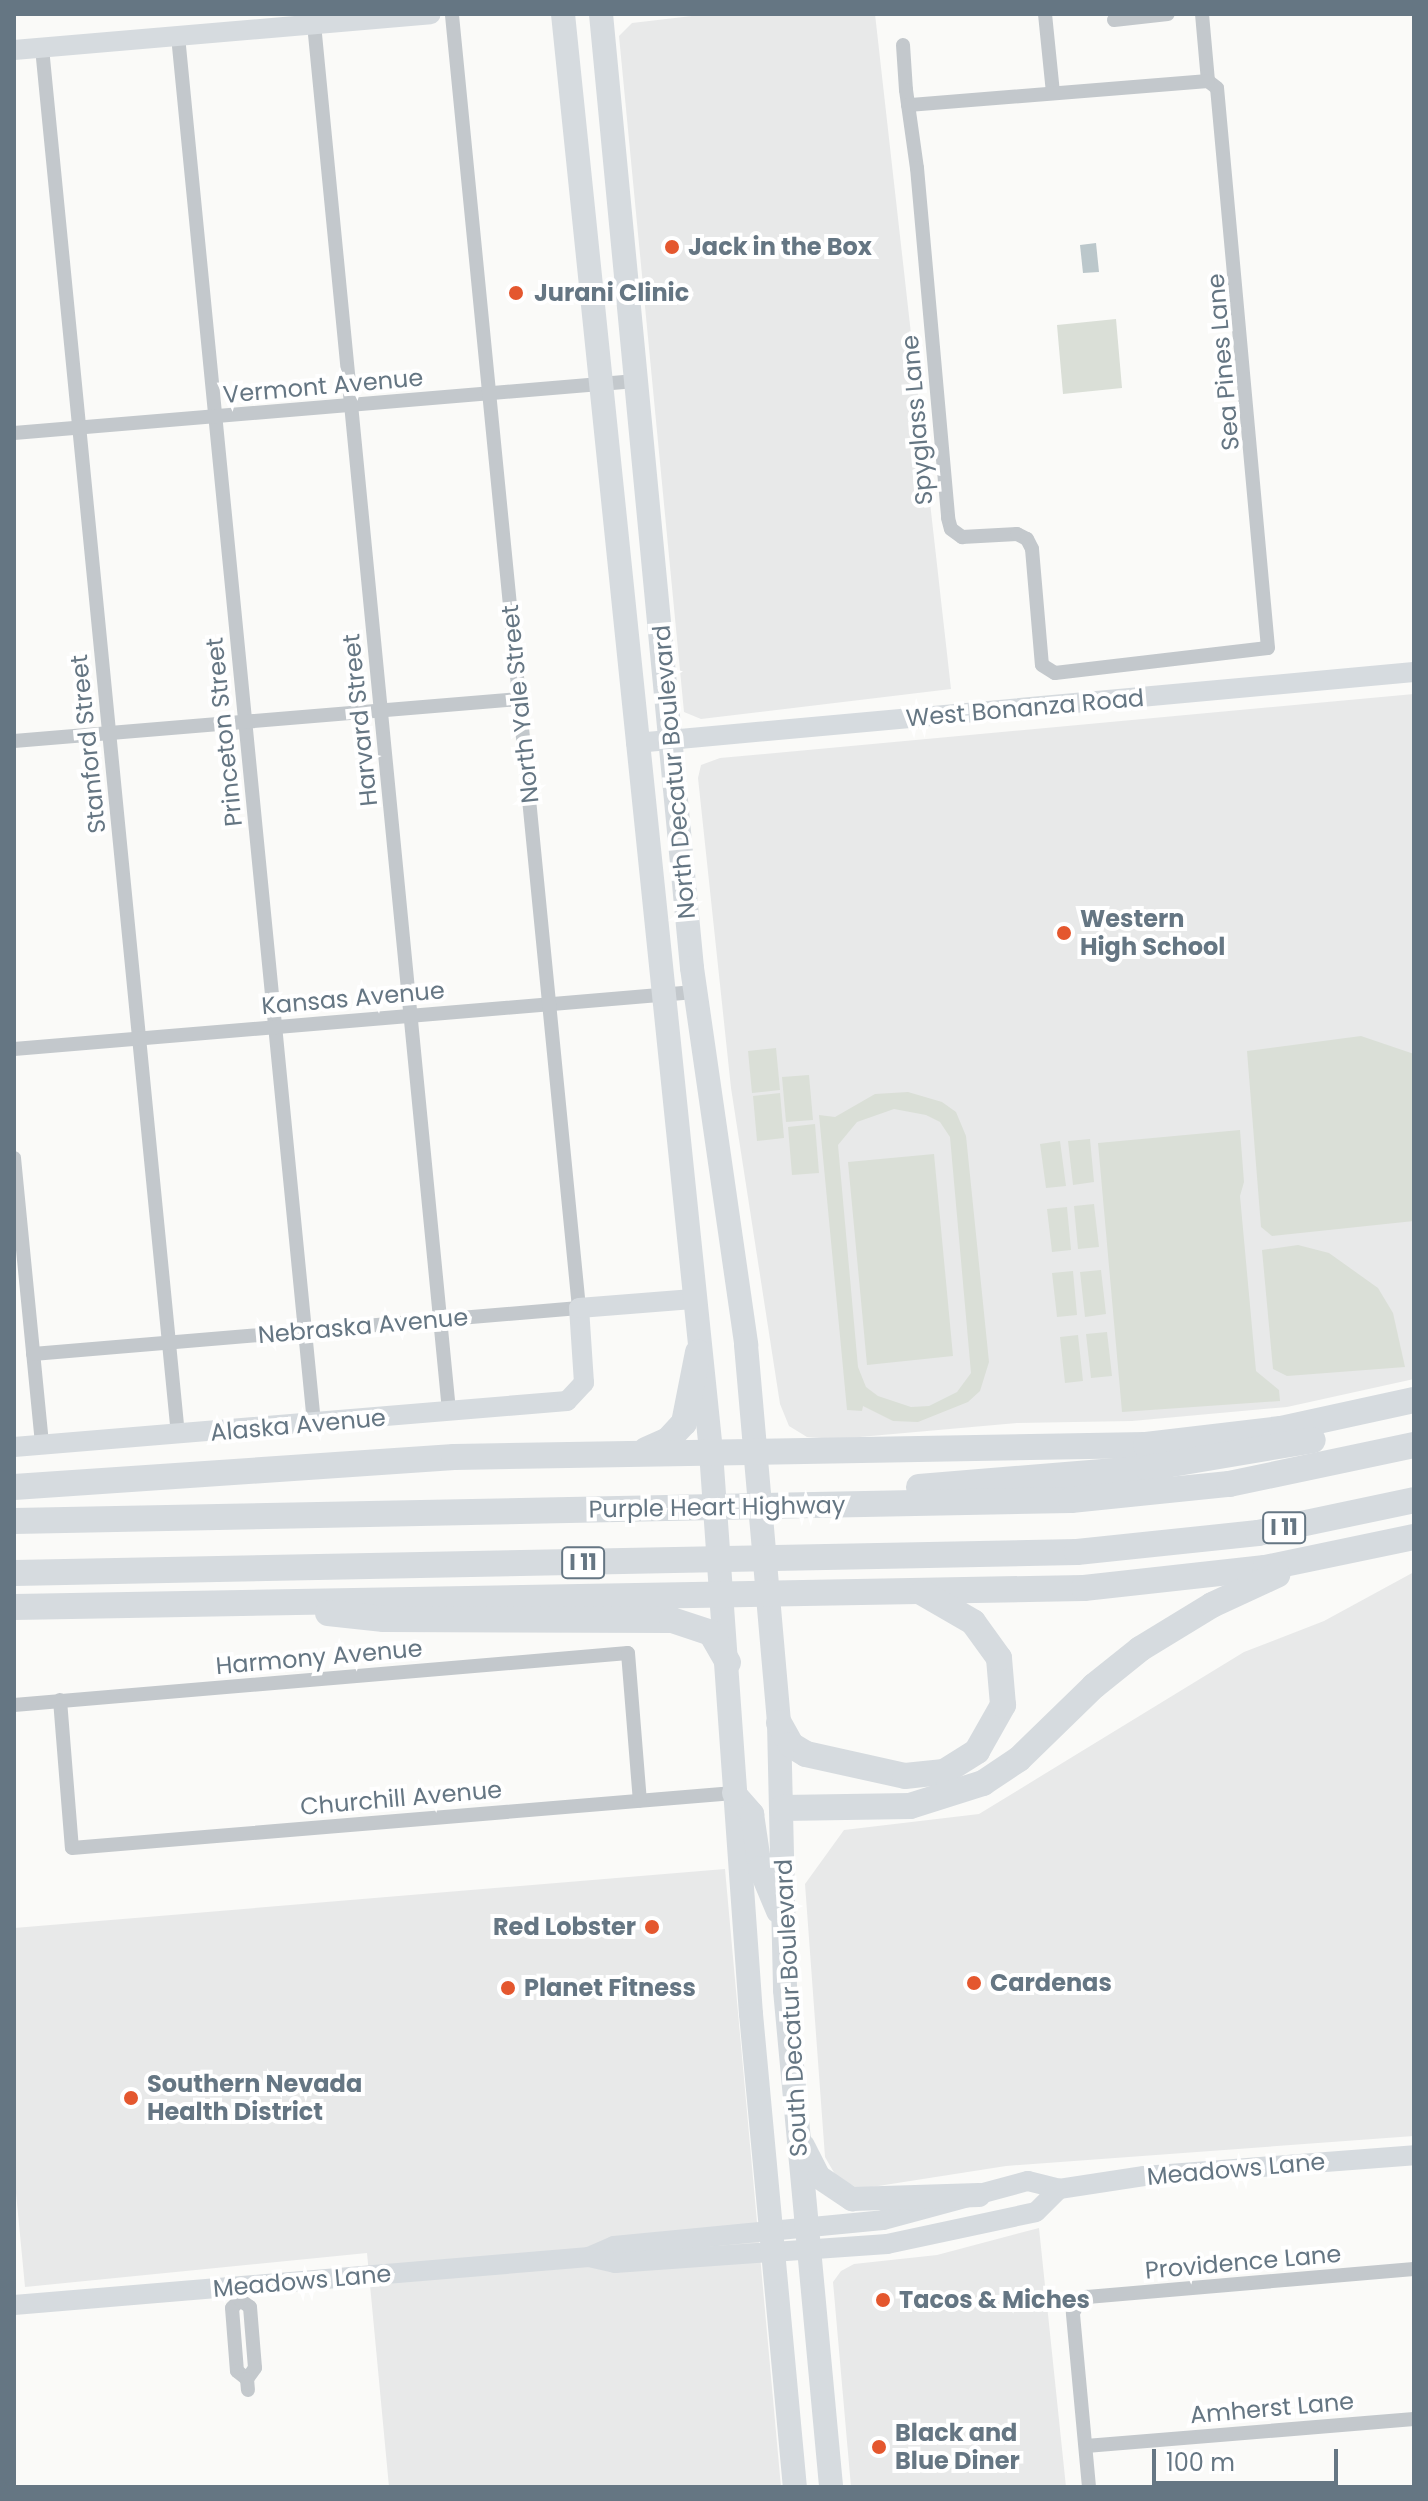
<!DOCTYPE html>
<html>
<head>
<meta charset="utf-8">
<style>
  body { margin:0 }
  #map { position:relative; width:1428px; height:2501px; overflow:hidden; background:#fafaf8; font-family:Poppins,sans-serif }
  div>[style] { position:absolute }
  .built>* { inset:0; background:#e8e9e9 }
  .green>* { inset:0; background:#dadfd7 }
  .water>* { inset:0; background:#bbc7cb }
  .street>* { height:14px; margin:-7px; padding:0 7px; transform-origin:7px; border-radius:7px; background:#c3c8cc }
  .secondary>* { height:20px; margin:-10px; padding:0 10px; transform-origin:10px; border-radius:10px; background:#d6dbdf }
  .primary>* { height:24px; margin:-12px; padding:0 12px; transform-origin:12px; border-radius:12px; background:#d6dbdf }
  .highway>* { height:26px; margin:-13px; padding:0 13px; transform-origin:13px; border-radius:13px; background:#d6dbdf }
  .dots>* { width:22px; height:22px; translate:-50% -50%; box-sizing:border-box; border:4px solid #fff; border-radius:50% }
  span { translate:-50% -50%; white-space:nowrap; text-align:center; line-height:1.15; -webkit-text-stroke:8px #fff; paint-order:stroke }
  .shield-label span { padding:2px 6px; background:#fff; border:2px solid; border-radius:6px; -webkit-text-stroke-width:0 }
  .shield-label { font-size:22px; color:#657683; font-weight:700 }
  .poi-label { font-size:24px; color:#657683; font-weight:700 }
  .left { translate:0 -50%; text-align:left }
  .right { translate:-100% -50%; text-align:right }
  .street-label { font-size:24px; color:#657683 }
  .frame { position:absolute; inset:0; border:16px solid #657683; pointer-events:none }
  .scale { position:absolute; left:1152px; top:2449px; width:186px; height:36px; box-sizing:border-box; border:4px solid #657683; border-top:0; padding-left:10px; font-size:24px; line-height:28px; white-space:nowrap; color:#657683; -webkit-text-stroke:6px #fff; paint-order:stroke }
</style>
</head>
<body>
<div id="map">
  <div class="built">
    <div style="clip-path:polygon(709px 14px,875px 14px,951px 689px,701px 719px,684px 712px,619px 36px,632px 23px)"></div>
    <div style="clip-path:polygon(1414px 694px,1414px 1379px,1287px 1407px,1132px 1421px,1017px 1423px,837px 1439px,807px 1437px,789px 1426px,780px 1404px,731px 1088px,698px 778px,701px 765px,720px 758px)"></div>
    <div style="clip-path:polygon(1414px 1572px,1414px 2136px,1006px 2166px,859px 2189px,836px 2176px,825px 2157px,805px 1884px,844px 1830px,979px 1814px,1244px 1652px,1324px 1621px)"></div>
    <div style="clip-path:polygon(725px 1869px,781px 2487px,389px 2487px,367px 2253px,25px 2287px,14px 2172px,14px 1928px)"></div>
    <div style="clip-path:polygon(1039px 2228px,1066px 2487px,851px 2487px,833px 2282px,841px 2271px,854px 2264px,937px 2255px)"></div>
  </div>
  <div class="green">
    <div style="clip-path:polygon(1116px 319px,1122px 388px,1063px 394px,1057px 325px)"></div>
    <div style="clip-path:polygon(1361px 1036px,1414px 1054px,1414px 1221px,1272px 1236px,1261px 1227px,1247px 1051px)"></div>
    <div style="clip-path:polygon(776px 1048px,780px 1090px,752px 1093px,748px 1051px)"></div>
    <div style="clip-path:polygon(809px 1075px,813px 1120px,786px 1122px,782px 1077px)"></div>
    <div style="clip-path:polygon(evenodd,908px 1092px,942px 1102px,956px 1112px,966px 1136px,989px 1362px,980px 1391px,968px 1402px,918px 1422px,893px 1421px,863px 1406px,862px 1411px,847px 1410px,819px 1115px,835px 1117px,875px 1094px,908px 1092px,894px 1109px,926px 1115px,940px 1122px,950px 1137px,971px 1373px,957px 1392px,929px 1406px,911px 1407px,878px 1396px,866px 1387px,858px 1367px,838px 1145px,857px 1122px,894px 1109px)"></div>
    <div style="clip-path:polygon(780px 1093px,784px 1138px,757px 1141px,753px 1096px)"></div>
    <div style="clip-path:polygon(815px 1124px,819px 1173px,792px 1175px,788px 1127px)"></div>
    <div style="clip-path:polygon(1240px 1130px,1244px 1182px,1240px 1196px,1256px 1371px,1279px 1390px,1280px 1401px,1122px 1412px,1098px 1143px)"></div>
    <div style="clip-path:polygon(1090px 1139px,1094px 1182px,1073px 1185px,1068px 1141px)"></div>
    <div style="clip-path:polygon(1060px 1141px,1066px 1186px,1046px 1188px,1040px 1144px)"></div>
    <div style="clip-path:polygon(934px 1154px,953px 1356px,867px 1365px,848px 1162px)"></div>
    <div style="clip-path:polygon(1094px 1204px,1099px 1247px,1078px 1249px,1074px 1206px)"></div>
    <div style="clip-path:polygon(1067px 1207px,1071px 1250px,1052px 1252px,1047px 1209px)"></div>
    <div style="clip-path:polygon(1298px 1245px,1329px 1253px,1378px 1288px,1393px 1313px,1405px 1367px,1287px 1376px,1273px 1369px,1262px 1250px)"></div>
    <div style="clip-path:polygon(1101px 1270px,1106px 1314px,1085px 1317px,1080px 1272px)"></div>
    <div style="clip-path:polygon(1073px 1271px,1077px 1315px,1057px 1317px,1052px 1273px)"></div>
    <div style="clip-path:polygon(1107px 1332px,1112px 1376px,1091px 1378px,1086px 1334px)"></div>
    <div style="clip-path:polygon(1078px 1335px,1083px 1381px,1065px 1383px,1060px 1337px)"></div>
  </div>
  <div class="water">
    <div style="clip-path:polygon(1096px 243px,1099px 272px,1083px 273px,1080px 245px)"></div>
  </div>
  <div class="street">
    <div style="left:1045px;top:14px;width:79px;rotate:84.2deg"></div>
    <div style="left:1202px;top:14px;width:67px;rotate:84.9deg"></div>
    <div style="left:1114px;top:20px;width:54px;rotate:-6.3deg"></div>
    <div style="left:314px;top:24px;width:1395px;rotate:84.44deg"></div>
    <div style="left:178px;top:36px;width:1394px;rotate:84.4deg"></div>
    <div style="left:903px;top:45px;width:45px;rotate:86.2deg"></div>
    <div style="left:906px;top:90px;width:79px;rotate:82deg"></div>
    <div style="left:917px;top:168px;width:351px;rotate:84.9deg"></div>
    <div style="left:948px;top:518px;width:11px;rotate:75deg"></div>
    <div style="left:951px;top:529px;width:14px;rotate:36deg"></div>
    <div style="left:962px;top:537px;width:55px;rotate:-3.1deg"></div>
    <div style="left:1017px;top:534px;width:11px;rotate:27deg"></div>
    <div style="left:1027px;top:539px;width:11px;rotate:63deg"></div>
    <div style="left:1032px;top:549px;width:116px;rotate:85.1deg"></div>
    <div style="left:1042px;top:665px;width:15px;rotate:32deg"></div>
    <div style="left:1055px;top:673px;width:214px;rotate:-6.7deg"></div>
    <div style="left:1268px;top:648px;width:562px;rotate:-95.2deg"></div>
    <div style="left:1217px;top:88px;width:11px;rotate:-142deg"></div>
    <div style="left:1208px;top:81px;width:301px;rotate:175.4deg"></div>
    <div style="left:42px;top:48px;width:1394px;rotate:84.4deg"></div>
    <div style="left:14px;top:433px;width:624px;rotate:-4.78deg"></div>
    <div style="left:14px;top:741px;width:507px;rotate:-4.75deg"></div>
    <div style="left:14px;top:1049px;width:683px;rotate:-4.78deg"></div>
    <div style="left:14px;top:1158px;width:289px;rotate:84.4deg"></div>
    <div style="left:33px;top:1354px;width:548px;rotate:-4.82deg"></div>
    <div style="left:579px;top:1308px;width:1300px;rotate:-95.61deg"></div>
    <div style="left:60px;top:1700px;width:148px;rotate:85.4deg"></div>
    <div style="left:72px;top:1848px;width:664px;rotate:-4.75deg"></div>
    <div style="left:14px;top:1705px;width:616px;rotate:-4.84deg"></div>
    <div style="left:628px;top:1653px;width:148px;rotate:85.4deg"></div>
    <div style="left:239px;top:2286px;width:14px;rotate:86deg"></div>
    <div style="left:240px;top:2300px;width:11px;rotate:135deg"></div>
    <div style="left:232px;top:2308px;width:63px;rotate:85.5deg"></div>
    <div style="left:237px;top:2371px;width:13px;rotate:39deg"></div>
    <div style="left:240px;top:2300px;width:12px;rotate:35deg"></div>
    <div style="left:250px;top:2307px;width:61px;rotate:85.3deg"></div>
    <div style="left:255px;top:2368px;width:14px;rotate:126deg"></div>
    <div style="left:247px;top:2379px;width:11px;rotate:85deg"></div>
    <div style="left:1086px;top:2446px;width:329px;rotate:-4.7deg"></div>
    <div style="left:1089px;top:2487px;width:175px;rotate:-95.3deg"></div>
    <div style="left:1073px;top:2313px;width:11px;rotate:-63deg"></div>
    <div style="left:1078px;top:2303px;width:11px;rotate:-34deg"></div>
    <div style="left:1087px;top:2297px;width:328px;rotate:-4.9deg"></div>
  </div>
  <div class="secondary">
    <div style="left:14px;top:50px;width:418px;rotate:-4.9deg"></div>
    <div style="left:636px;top:743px;width:781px;rotate:-5.21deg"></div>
    <div style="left:14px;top:1447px;width:555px;rotate:-4.76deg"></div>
    <div style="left:567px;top:1401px;width:25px;rotate:-47deg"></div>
    <div style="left:584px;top:1383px;width:75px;rotate:-93.8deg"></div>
    <div style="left:579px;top:1308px;width:114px;rotate:-4.5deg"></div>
    <div style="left:589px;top:2257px;width:27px;rotate:-24deg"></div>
    <div style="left:614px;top:2246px;width:270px;rotate:-5.5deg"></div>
    <div style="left:883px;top:2220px;width:150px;rotate:-15.1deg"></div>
    <div style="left:1028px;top:2181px;width:32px;rotate:14deg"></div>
    <div style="left:1059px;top:2189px;width:86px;rotate:-8.7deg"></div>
    <div style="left:1144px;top:2176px;width:271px;rotate:-4.4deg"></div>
    <div style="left:14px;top:2305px;width:577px;rotate:-4.77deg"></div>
    <div style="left:589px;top:2257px;width:27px;rotate:13deg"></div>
    <div style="left:615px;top:2263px;width:273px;rotate:-4deg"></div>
    <div style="left:887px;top:2244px;width:152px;rotate:-12.1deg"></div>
    <div style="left:1036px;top:2212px;width:33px;rotate:-45deg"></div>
  </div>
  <div class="primary">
    <div style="left:563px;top:14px;width:1446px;rotate:84.12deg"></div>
    <div style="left:711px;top:1452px;width:563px;rotate:85.93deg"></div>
    <div style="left:751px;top:2014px;width:475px;rotate:84.7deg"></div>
    <div style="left:601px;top:14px;width:958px;rotate:84.55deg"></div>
    <div style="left:692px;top:968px;width:381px;rotate:81.8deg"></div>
    <div style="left:746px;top:1345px;width:379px;rotate:85deg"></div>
    <div style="left:779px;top:1723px;width:267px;rotate:88.7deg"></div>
    <div style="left:785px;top:1990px;width:499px;rotate:84.7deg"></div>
    <div style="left:734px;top:1793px;width:28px;rotate:49deg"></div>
    <div style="left:752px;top:1814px;width:55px;rotate:81.6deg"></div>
    <div style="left:760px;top:1868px;width:47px;rotate:67.3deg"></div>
    <div style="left:803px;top:2146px;width:35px;rotate:63deg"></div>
    <div style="left:819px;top:2177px;width:40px;rotate:34deg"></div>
    <div style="left:852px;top:2199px;width:127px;rotate:-1.8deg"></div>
  </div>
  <div class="highway">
    <div style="left:646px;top:1450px;width:24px;rotate:-24deg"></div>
    <div style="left:668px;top:1440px;width:23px;rotate:-47deg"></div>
    <div style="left:684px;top:1423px;width:72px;rotate:-78.8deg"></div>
    <div style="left:14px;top:1487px;width:441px;rotate:-3.9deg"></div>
    <div style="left:454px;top:1457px;width:692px;rotate:-0.99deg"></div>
    <div style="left:1146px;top:1445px;width:136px;rotate:-6.8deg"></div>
    <div style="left:1281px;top:1429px;width:136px;rotate:-12.3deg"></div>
    <div style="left:919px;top:1487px;width:230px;rotate:-4.7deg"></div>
    <div style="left:1148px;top:1468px;width:167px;rotate:-9.6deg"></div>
    <div style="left:14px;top:1521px;width:1057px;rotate:-1.14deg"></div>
    <div style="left:1071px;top:1500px;width:159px;rotate:-5.8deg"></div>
    <div style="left:1229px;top:1484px;width:189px;rotate:-11.9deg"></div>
    <div style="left:14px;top:1573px;width:1063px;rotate:-1.13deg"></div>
    <div style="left:1077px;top:1552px;width:182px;rotate:-6deg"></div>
    <div style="left:1258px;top:1533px;width:159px;rotate:-11.9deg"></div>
    <div style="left:14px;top:1607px;width:1070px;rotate:-1.02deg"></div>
    <div style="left:1084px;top:1588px;width:182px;rotate:-6.3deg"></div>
    <div style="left:1265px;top:1568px;width:152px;rotate:-11.8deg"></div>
    <div style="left:328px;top:1613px;width:56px;rotate:6.1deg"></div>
    <div style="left:384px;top:1619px;width:288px;rotate:0.2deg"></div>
    <div style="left:672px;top:1620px;width:41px;rotate:18.4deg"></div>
    <div style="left:711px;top:1633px;width:34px;rotate:60deg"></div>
    <div style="left:779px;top:1723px;width:25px;rotate:61deg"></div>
    <div style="left:791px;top:1745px;width:17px;rotate:31deg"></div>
    <div style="left:806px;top:1754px;width:101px;rotate:12.5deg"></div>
    <div style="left:905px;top:1776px;width:39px;rotate:-6deg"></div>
    <div style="left:944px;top:1772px;width:39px;rotate:-32deg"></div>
    <div style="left:977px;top:1751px;width:53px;rotate:-60.5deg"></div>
    <div style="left:1003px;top:1705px;width:47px;rotate:-94.9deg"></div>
    <div style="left:999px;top:1658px;width:44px;rotate:-125.8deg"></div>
    <div style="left:973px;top:1622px;width:58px;rotate:-149.9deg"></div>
    <div style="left:782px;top:1808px;width:128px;rotate:-0.9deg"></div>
    <div style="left:910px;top:1806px;width:77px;rotate:-17.5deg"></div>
    <div style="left:983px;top:1783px;width:43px;rotate:-33.7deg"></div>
    <div style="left:1019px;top:1759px;width:105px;rotate:-44.2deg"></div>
    <div style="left:1094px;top:1686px;width:59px;rotate:-38.8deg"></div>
    <div style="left:1140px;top:1649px;width:84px;rotate:-31.4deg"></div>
    <div style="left:1212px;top:1605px;width:72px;rotate:-24.8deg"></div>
  </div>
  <div class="dots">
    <div style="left:672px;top:247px;background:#e4572e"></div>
    <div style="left:516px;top:293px;background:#e4572e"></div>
    <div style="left:1064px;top:933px;background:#e4572e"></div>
    <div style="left:652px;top:1927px;background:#e4572e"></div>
    <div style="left:974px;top:1983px;background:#e4572e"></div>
    <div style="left:508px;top:1988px;background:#e4572e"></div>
    <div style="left:131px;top:2098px;background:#e4572e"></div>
    <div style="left:883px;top:2300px;background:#e4572e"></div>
    <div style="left:879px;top:2447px;background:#e4572e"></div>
  </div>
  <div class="shield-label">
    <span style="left:1284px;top:1528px">I 11</span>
    <span style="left:583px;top:1563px">I 11</span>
  </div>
  <div class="poi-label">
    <span class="left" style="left:688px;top:247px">Jack in the Box</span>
    <span class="left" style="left:534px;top:293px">Jurani Clinic</span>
    <span class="left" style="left:1080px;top:933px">Western<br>High School</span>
    <span class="right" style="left:636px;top:1927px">Red Lobster</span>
    <span class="left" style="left:990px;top:1983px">Cardenas</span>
    <span class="left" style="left:524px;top:1988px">Planet Fitness</span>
    <span class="left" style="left:147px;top:2098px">Southern Nevada<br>Health District</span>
    <span class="left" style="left:899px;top:2300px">Tacos &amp; Miches</span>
    <span class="left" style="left:895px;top:2447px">Black and<br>Blue Diner</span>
  </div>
  <div class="street-label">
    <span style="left:1223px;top:362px;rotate:-95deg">Sea Pines Lane</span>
    <span style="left:323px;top:386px;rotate:-5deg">Vermont Avenue</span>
    <span style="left:917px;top:420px;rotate:-95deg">Spyglass Lane</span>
    <span style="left:520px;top:704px;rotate:-96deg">North Yale Street</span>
    <span style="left:1025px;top:708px;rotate:-5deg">West Bonanza Road</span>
    <span style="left:360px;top:720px;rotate:-96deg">Harvard Street</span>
    <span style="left:224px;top:732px;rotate:-96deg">Princeton Street</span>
    <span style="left:88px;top:744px;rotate:-96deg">Stanford Street</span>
    <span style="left:674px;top:772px;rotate:-95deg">North Decatur Boulevard</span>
    <span style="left:353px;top:998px;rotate:-5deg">Kansas Avenue</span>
    <span style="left:363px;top:1326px;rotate:-5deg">Nebraska Avenue</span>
    <span style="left:298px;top:1425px;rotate:-5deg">Alaska Avenue</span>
    <span style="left:717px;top:1507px;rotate:-1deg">Purple Heart Highway</span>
    <span style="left:319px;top:1657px;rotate:-5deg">Harmony Avenue</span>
    <span style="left:401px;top:1798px;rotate:-5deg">Churchill Avenue</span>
    <span style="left:791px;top:2008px;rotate:-93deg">South Decatur Boulevard</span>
    <span style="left:1236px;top:2169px;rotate:-5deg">Meadows Lane</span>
    <span style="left:1243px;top:2262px;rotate:-5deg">Providence Lane</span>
    <span style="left:302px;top:2281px;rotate:-5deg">Meadows Lane</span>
    <span style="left:1272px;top:2408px;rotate:-5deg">Amherst Lane</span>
  </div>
  <div class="frame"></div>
  <div class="scale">100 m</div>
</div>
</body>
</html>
